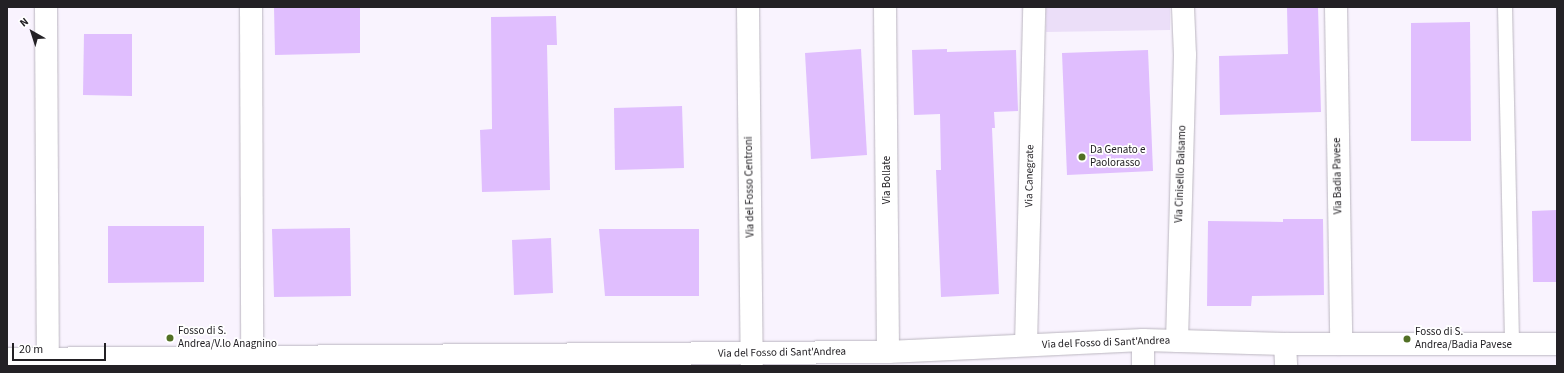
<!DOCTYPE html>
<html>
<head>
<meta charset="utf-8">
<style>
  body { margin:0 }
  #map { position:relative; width:1564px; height:373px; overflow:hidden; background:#f9f3fe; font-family:"Source Sans 3",sans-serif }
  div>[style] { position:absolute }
  .green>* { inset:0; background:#ebdef8 }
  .building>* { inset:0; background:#e0befe }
  .roads { filter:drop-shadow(0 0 1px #bbb6c0) drop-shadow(0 0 1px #bbb6c0) }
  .lane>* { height:14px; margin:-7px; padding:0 7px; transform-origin:7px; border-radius:7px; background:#fff }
  .street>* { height:22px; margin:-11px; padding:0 11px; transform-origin:11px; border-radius:11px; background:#fff }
  .dots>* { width:11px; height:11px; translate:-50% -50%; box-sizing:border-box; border:2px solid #fff; border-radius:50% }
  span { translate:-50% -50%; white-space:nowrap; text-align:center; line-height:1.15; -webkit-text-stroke:3.5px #fff; paint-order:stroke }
  .poi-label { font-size:11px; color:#232125 }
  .left { translate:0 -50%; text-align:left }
  .street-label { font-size:11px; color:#232125 }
  .frame { position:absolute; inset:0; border:8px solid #232125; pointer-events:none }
  .north { position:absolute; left:12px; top:12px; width:40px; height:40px; -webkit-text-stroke:3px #fff; paint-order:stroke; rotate:321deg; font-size:11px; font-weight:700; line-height:16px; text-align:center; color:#232125 }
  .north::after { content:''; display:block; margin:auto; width:14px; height:18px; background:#232125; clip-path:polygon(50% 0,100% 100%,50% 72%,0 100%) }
  .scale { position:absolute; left:12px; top:343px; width:94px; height:18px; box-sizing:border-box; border:2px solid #232125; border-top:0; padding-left:5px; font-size:12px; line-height:14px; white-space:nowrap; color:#232125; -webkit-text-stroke:3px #fff; paint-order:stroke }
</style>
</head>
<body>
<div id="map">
  <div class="green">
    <div style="clip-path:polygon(1046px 7px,1170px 7px,1170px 30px,1046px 32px)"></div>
  </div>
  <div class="building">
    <div style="clip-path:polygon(274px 7px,360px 7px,360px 53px,275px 55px)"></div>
    <div style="clip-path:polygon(1287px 7px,1318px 7px,1321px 112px,1220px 115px,1219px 56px,1288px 54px)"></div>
    <div style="clip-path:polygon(556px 16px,557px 45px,547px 45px,550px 190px,482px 192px,480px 130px,492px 129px,491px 17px)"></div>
    <div style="clip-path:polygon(1470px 22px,1471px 141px,1411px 141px,1411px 23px)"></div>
    <div style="clip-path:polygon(84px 34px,132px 34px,132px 96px,83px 95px)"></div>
    <div style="clip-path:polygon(861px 49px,867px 155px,811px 159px,805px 53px)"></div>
    <div style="clip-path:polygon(947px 49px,947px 52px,1016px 50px,1018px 111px,994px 112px,995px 128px,992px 128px,999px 294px,941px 297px,936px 170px,941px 170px,940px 114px,914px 115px,912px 50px)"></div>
    <div style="clip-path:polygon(1148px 50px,1153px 171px,1067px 175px,1062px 53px)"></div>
    <div style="clip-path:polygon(682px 106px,684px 168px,615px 170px,614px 108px)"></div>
    <div style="clip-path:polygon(1557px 210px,1557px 282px,1533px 282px,1532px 211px)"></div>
    <div style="clip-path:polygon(1283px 219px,1323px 219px,1324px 295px,1252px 296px,1251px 306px,1207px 306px,1208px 221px,1283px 222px)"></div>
    <div style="clip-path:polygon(108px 226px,204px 226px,204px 282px,108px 283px)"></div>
    <div style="clip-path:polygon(350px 228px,351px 296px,274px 297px,272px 229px)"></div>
    <div style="clip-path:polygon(599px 229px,699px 229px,699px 296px,605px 296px)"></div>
    <div style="clip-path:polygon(551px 238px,553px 293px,514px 295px,512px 240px)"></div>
  </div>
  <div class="roads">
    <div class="lane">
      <div style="left:1505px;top:7px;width:337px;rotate:88.8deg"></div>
    </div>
    <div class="street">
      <div style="left:46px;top:7px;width:352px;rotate:89.7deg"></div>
      <div style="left:251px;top:7px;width:351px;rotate:89.8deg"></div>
      <div style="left:748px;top:7px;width:359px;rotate:89.4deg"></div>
      <div style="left:885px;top:7px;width:345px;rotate:89.5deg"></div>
      <div style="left:1336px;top:7px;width:337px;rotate:89.1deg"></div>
      <div style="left:1177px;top:341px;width:286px;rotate:-88.4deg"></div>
      <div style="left:1185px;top:55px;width:48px;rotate:-92.4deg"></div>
      <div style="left:1285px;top:344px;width:22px;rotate:87deg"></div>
      <div style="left:1026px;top:345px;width:338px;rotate:-88.6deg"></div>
      <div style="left:7px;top:359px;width:881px;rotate:-0.46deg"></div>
      <div style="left:888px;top:352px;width:255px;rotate:-2.7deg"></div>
      <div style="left:1143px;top:340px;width:142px;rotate:1.6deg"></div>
      <div style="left:1285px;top:344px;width:272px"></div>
      <div style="left:1143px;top:366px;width:26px;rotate:-90deg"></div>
    </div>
  </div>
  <div class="dots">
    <div style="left:1082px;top:157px;background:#527025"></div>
    <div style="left:170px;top:338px;background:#527025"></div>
    <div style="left:1407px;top:339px;background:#527025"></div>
  </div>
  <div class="poi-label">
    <span class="left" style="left:1090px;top:157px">Da Genato e<br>Paolorasso</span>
    <span class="left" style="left:178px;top:338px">Fosso di S.<br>Andrea/V.lo Anagnino</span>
    <span class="left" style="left:1415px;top:339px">Fosso di S.<br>Andrea/Badia Pavese</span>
  </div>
  <div class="street-label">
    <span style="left:1181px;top:174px;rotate:-88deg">Via Cinisello Balsamo</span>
    <span style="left:1030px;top:176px;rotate:-89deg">Via Canegrate</span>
    <span style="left:1338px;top:176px;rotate:-91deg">Via Badia Pavese</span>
    <span style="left:887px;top:180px;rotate:-90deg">Via Bollate</span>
    <span style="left:750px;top:187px;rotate:-91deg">Via del Fosso Centroni</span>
    <span style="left:1106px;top:343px;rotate:-2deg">Via del Fosso di Sant'Andrea</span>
    <span style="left:782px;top:353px;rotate:-1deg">Via del Fosso di Sant'Andrea</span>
  </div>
  <div class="frame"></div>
  <div class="north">N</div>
  <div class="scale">20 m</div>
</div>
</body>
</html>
